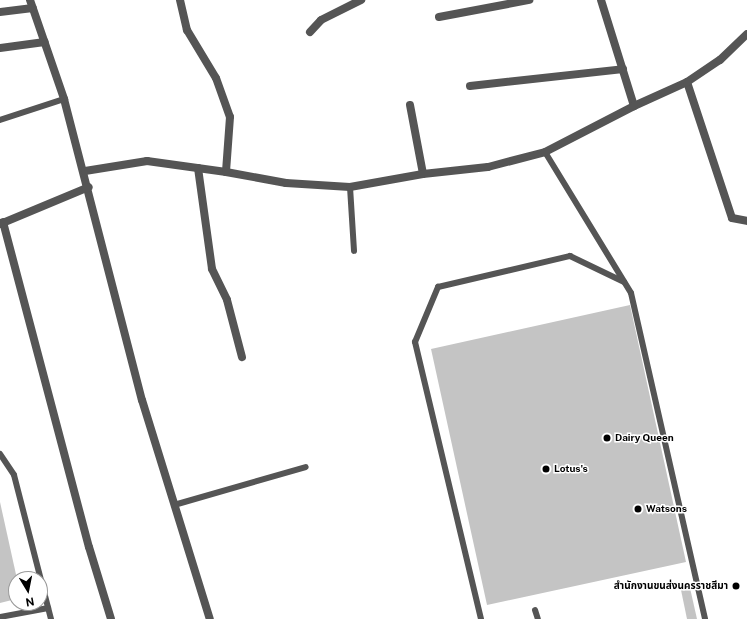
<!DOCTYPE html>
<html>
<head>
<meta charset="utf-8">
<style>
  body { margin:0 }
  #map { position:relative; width:747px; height:619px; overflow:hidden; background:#fff; font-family:"Public Sans","Noto Sans Thai",sans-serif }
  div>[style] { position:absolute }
  .building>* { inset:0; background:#c4c4c4 }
  .service>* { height:6px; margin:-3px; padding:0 3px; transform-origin:3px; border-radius:3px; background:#555 }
  .minor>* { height:8px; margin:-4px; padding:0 4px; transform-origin:4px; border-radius:4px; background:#555 }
  .dots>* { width:11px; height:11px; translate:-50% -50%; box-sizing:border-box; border:2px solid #fff; border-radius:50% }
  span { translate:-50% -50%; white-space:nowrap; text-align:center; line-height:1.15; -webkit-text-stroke:3px #fff; paint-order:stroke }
  .poi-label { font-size:10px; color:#000; font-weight:700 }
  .left { translate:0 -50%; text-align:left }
  .right { translate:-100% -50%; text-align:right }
  .north { position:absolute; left:8px; top:571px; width:40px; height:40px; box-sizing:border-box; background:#fff; border:1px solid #999; border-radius:50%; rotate:170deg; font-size:11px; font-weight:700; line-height:16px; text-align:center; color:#000 }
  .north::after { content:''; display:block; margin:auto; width:14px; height:18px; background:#000; clip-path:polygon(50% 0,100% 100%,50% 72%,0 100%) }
</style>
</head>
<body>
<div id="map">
  <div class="building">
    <div style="clip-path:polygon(630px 305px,686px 562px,487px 605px,431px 349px)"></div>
    <div style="clip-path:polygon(0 502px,17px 579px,16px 599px,0 603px)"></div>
    <div style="clip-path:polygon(690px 588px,697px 619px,687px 619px,681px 590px)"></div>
  </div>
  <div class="service">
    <div style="left:0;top:120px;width:67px;rotate:-18.2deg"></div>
    <div style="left:545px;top:152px;width:165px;rotate:58.6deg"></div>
    <div style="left:631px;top:293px;width:334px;rotate:77.2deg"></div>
    <div style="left:350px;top:187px;width:64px;rotate:86.4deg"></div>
    <div style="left:0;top:454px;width:25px;rotate:56deg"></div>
    <div style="left:14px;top:475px;width:149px;rotate:75.6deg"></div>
    <div style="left:174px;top:505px;width:137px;rotate:-16.1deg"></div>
    <div style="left:535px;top:610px;width:9px;rotate:72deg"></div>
    <div style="left:0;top:617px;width:49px;rotate:-10.6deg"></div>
    <div style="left:481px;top:619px;width:285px;rotate:-103.4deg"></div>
    <div style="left:415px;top:342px;width:60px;rotate:-67.3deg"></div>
    <div style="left:438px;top:287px;width:136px;rotate:-13.2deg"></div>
    <div style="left:570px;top:256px;width:60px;rotate:25.7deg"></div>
  </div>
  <div class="minor">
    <div style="left:30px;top:0;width:105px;rotate:71deg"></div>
    <div style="left:64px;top:99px;width:311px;rotate:75.5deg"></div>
    <div style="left:142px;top:400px;width:229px;rotate:72.8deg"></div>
    <div style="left:180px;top:0;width:31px;rotate:77deg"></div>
    <div style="left:187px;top:30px;width:56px;rotate:58.9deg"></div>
    <div style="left:216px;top:78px;width:41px;rotate:70.3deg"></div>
    <div style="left:230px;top:117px;width:55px;rotate:94.2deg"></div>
    <div style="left:601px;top:0;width:111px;rotate:72.7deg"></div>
    <div style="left:0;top:12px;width:33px;rotate:-7deg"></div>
    <div style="left:439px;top:17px;width:92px;rotate:-10.7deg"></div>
    <div style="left:310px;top:32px;width:16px;rotate:-47deg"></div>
    <div style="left:321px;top:20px;width:45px;rotate:-26.6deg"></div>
    <div style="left:0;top:48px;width:45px;rotate:-7.6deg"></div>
    <div style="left:687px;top:82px;width:143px;rotate:71.7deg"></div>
    <div style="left:732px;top:218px;width:15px;rotate:11deg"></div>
    <div style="left:470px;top:86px;width:154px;rotate:-6.3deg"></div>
    <div style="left:410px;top:105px;width:70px;rotate:79.3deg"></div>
    <div style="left:198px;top:168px;width:102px;rotate:82.1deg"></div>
    <div style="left:212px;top:269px;width:34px;rotate:64deg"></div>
    <div style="left:227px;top:300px;width:59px;rotate:75.3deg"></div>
    <div style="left:85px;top:171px;width:63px;rotate:-9.2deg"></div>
    <div style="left:147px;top:161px;width:80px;rotate:7.9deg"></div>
    <div style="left:226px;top:172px;width:61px;rotate:10.4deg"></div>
    <div style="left:286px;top:183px;width:64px;rotate:3.6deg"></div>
    <div style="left:350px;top:187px;width:74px;rotate:-10.1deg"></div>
    <div style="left:423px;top:174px;width:65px;rotate:-6.1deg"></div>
    <div style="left:488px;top:167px;width:59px;rotate:-14.7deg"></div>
    <div style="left:545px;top:152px;width:100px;rotate:-27.3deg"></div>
    <div style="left:634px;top:106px;width:58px;rotate:-24.4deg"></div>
    <div style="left:687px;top:82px;width:40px;rotate:-34deg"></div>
    <div style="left:720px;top:60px;width:37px;rotate:-44deg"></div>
    <div style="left:3px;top:222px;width:336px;rotate:75.2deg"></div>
    <div style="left:89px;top:547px;width:75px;rotate:73deg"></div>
    <div style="left:0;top:224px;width:96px;rotate:-22.6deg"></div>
  </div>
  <div class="dots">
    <div style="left:607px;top:438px;background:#000"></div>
    <div style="left:546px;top:469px;background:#000"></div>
    <div style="left:638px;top:509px;background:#000"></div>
    <div style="left:736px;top:586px;background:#000"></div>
  </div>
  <div class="poi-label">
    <span class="left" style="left:615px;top:438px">Dairy Queen</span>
    <span class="left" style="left:554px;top:469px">Lotus's</span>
    <span class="left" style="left:646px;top:509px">Watsons</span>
    <span class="right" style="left:728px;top:586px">สำนักงานขนส่งนครราชสีมา</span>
  </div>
  <div class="north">N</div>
</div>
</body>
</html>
